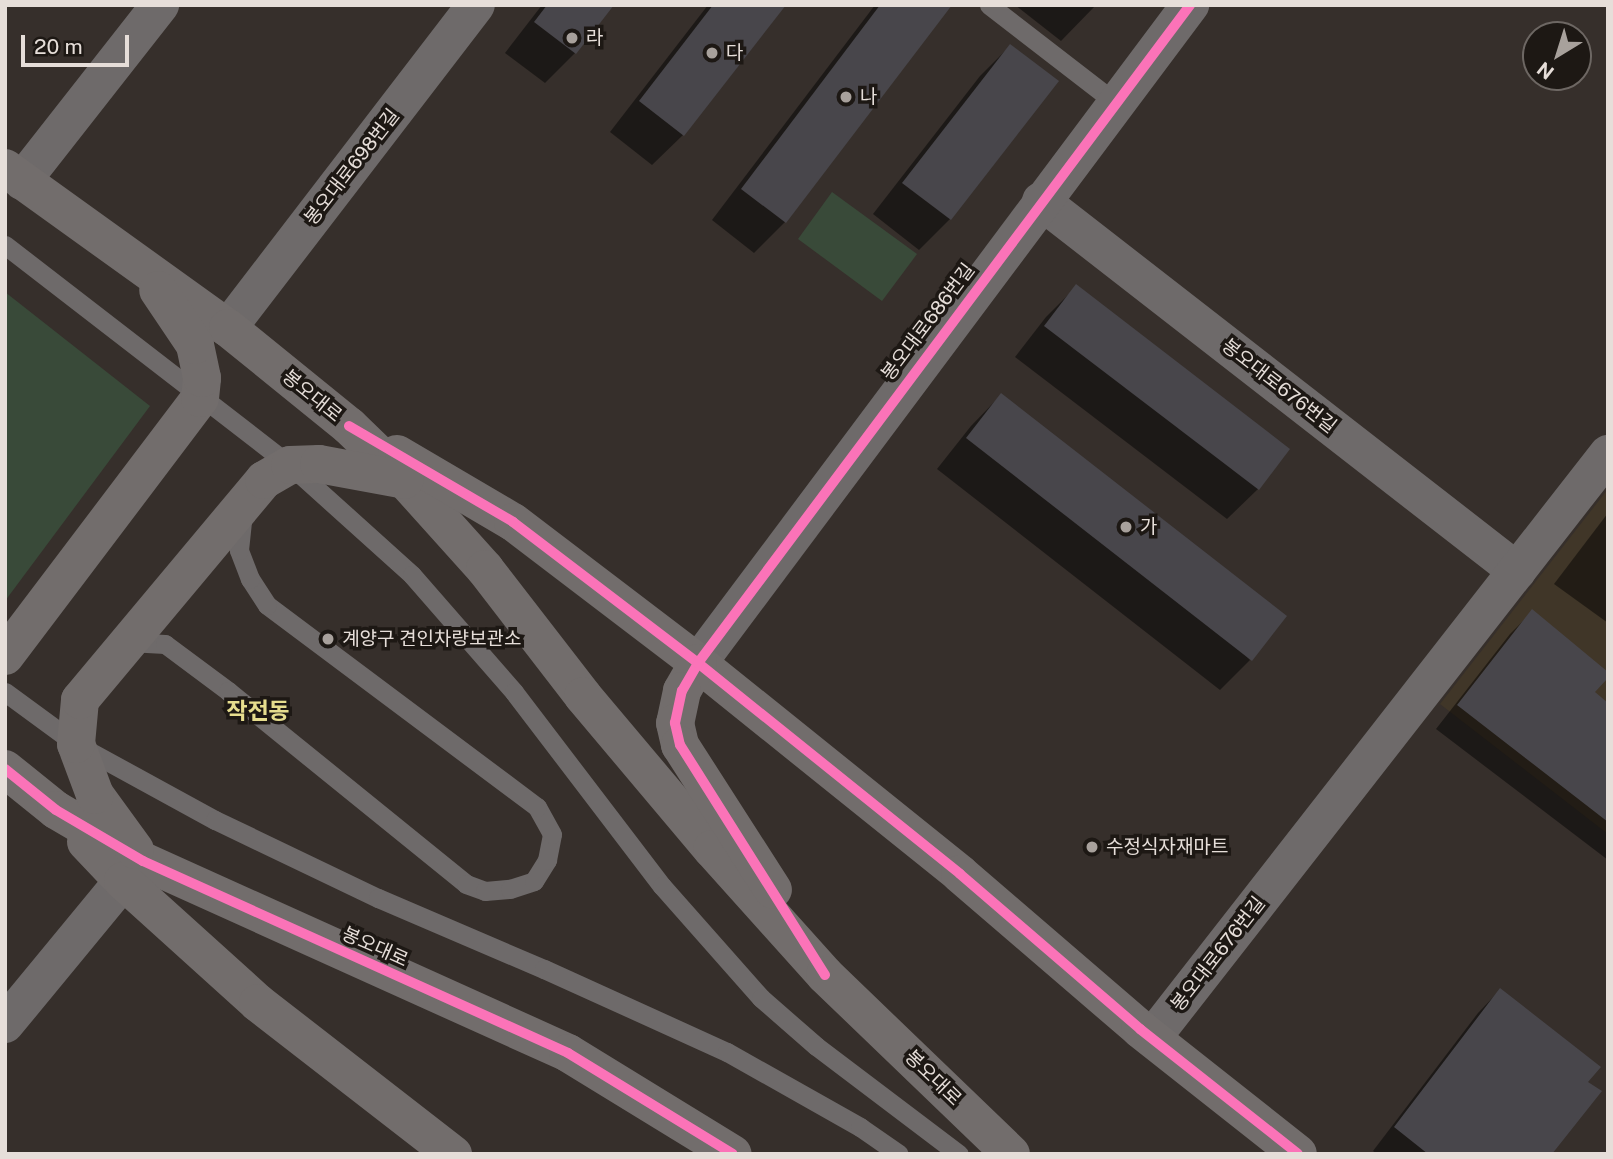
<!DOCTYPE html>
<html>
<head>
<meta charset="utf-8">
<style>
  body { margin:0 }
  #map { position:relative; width:1613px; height:1159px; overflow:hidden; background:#362f2b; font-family:"Public Sans","Noto Sans KR",sans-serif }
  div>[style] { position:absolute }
  .commercial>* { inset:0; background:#403628 }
  .green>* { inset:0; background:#394a39 }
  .shadow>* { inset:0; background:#0007 }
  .building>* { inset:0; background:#48464b }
  .lane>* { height:19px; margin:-9.5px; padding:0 9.5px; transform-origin:9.5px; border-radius:9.5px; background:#6e6a6a }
  .street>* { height:38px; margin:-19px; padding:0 19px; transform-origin:19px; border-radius:19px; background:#6e6a6a }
  .secondary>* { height:38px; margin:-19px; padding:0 19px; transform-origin:19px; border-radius:19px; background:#726d6c }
  .cycleway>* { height:10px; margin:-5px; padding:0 5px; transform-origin:5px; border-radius:5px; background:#fb73b8 }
  .dots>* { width:19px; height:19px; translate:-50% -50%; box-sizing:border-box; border:4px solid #1d1814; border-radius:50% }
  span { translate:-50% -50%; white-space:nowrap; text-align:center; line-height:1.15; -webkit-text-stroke:7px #1d1814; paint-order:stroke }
  .poi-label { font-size:19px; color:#e6ded9 }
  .left { translate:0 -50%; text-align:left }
  .street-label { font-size:19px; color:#e6ded9 }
  .quarter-label { font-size:23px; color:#e6dd8e; font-weight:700 }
  .frame { position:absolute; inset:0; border:7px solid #e6ded9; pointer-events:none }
  .north { position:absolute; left:1522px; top:21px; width:70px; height:70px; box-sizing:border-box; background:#1d1814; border:2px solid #6d6763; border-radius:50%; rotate:218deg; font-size:19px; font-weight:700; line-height:28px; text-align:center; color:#e6ded9 }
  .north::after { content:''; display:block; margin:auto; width:24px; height:32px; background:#a8a19c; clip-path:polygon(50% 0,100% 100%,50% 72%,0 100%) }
  .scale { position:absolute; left:21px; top:35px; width:108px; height:32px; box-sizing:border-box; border:4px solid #e6ded9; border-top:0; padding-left:9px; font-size:21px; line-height:24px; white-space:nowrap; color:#e6ded9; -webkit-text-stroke:5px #1d1814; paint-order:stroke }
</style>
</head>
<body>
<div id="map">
  <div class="commercial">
    <div style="clip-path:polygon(1608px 489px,1608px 834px,1440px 704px)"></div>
  </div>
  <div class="green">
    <div style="clip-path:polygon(832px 192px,917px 254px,882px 301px,798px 239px)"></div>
    <div style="clip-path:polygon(5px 292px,150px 406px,5px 601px)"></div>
  </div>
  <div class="shadow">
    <div style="clip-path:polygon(542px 5px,612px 5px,575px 53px,545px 83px,505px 53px)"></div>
    <div style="clip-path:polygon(708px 5px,784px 5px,683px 135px,652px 165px,610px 132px)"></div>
    <div style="clip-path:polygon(875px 5px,950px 5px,785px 222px,754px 253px,712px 220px)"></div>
    <div style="clip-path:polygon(1015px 5px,1096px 5px,1061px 41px)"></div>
    <div style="clip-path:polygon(1010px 46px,1057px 81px,950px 219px,919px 250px,873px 214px,980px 76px)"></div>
    <div style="clip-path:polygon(1076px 287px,1288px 449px,1258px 489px,1227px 519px,1015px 357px,1046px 317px)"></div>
    <div style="clip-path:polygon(1001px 395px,1250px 660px,1220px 690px,937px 469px,971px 426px)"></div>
    <div style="clip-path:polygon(1608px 513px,1608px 623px,1554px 584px)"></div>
    <div style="clip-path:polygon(1532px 612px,1593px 693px,1608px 705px,1608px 860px,1436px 729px,1510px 634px)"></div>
    <div style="clip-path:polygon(1500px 990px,1586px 1082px,1550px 1154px,1377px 1154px,1373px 1151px,1478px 1013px)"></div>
  </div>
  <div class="building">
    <div style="clip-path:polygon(547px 5px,614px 5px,576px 54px,534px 22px)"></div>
    <div style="clip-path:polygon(713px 5px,786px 5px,684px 136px,639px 101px)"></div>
    <div style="clip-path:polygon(880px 5px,952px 5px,786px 223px,741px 189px)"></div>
    <div style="clip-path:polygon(1010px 44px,1059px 81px,951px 220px,902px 183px)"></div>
    <div style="clip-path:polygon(1076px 284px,1290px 449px,1259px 490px,1044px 326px)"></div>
    <div style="clip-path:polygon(1001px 393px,1287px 616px,1252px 661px,966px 438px)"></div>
    <div style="clip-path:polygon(1532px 609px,1608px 672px,1608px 678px,1595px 692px,1608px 703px,1608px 822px,1457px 705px)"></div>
    <div style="clip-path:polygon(1500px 988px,1601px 1067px,1588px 1082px,1602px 1091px,1552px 1154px,1428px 1154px,1394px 1127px)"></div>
  </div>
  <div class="lane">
    <div style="left:989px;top:5px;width:160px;rotate:37.7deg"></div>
    <div style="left:5px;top:245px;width:360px;rotate:37.7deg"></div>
    <div style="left:290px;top:465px;width:164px;rotate:42deg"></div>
    <div style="left:412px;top:575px;width:155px;rotate:48.9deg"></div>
    <div style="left:514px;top:692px;width:244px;rotate:52.7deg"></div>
    <div style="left:662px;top:886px;width:149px;rotate:48.5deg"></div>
    <div style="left:761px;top:998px;width:73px;rotate:41.1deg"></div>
    <div style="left:816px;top:1046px;width:179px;rotate:37.1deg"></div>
    <div style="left:128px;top:642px;width:37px;rotate:3deg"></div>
    <div style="left:165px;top:644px;width:79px;rotate:36.7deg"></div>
    <div style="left:228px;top:691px;width:306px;rotate:39deg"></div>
    <div style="left:466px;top:884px;width:20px;rotate:20deg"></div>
    <div style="left:485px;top:891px;width:25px;rotate:-5deg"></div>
    <div style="left:510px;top:889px;width:25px;rotate:-18deg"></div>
    <div style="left:534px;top:881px;width:25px;rotate:-58deg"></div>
    <div style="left:547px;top:860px;width:26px;rotate:-79deg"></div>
    <div style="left:552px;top:834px;width:31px;rotate:-119deg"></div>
    <div style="left:537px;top:807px;width:337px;rotate:-143.2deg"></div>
    <div style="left:267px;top:605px;width:31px;rotate:-123deg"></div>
    <div style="left:250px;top:579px;width:31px;rotate:-111deg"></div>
    <div style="left:239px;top:550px;width:36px;rotate:-84deg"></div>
    <div style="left:5px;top:692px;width:88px;rotate:36.2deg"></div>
    <div style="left:76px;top:744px;width:158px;rotate:28.7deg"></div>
    <div style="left:215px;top:820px;width:181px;rotate:25.6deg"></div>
    <div style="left:378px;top:898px;width:181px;rotate:23.2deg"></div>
    <div style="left:544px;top:969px;width:201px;rotate:24.4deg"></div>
    <div style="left:727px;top:1052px;width:153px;rotate:29.4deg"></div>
    <div style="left:860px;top:1127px;width:47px;rotate:34.7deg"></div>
  </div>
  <div class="street">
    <div style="left:22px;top:181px;width:224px;rotate:-51.9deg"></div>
    <div style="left:1041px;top:201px;width:603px;rotate:37.86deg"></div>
    <div style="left:228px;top:328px;width:407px;rotate:-52.5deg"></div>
    <div style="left:698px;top:663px;width:822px;rotate:-53.21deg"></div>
    <div style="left:5px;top:1024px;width:185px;rotate:-50.5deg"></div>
    <div style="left:1152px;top:1038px;width:741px;rotate:-52.02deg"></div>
  </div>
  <div class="secondary">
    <div style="left:5px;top:168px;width:274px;rotate:35.7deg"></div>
    <div style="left:228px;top:328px;width:156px;rotate:39deg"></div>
    <div style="left:349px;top:426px;width:78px;rotate:44deg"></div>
    <div style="left:405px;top:480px;width:120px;rotate:48deg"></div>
    <div style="left:485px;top:569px;width:160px;rotate:52.3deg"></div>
    <div style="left:583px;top:696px;width:200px;rotate:49.9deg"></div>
    <div style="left:712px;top:849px;width:169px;rotate:48.1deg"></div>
    <div style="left:825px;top:975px;width:258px;rotate:43.9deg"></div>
    <div style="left:397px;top:454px;width:134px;rotate:30.4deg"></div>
    <div style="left:513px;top:522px;width:233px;rotate:37.3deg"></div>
    <div style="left:698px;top:663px;width:336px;rotate:38.8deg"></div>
    <div style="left:960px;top:874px;width:238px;rotate:40.7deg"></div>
    <div style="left:1140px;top:1029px;width:201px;rotate:38.3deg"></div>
    <div style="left:5px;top:656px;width:323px;rotate:-52.9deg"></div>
    <div style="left:200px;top:398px;width:20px;rotate:-84deg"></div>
    <div style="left:202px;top:378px;width:34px;rotate:-102deg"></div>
    <div style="left:195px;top:345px;width:66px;rotate:-123.9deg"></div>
    <div style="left:698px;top:663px;width:32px;rotate:120deg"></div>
    <div style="left:682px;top:691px;width:33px;rotate:102deg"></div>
    <div style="left:675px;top:723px;width:23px;rotate:77deg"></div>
    <div style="left:680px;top:745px;width:172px;rotate:57.3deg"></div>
    <div style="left:5px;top:769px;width:65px;rotate:38.8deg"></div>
    <div style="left:56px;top:810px;width:101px;rotate:30.4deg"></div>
    <div style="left:143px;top:861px;width:466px;rotate:24.3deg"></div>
    <div style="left:568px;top:1053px;width:193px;rotate:31.5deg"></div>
    <div style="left:86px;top:842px;width:54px;rotate:46.5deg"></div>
    <div style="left:123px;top:881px;width:182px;rotate:42.1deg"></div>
    <div style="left:258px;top:1003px;width:247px;rotate:37.8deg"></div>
    <div style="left:135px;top:850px;width:68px;rotate:-126deg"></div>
    <div style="left:95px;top:795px;width:54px;rotate:-110.4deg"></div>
    <div style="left:76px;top:744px;width:44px;rotate:-84.8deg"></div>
    <div style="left:80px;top:700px;width:287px;rotate:-50.1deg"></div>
    <div style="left:264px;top:480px;width:30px;rotate:-30deg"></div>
    <div style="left:290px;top:465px;width:29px;rotate:-2deg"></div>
    <div style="left:319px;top:464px;width:87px;rotate:10.5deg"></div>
  </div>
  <div class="cycleway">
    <div style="left:349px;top:426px;width:190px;rotate:30.3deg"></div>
    <div style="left:513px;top:522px;width:233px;rotate:37.3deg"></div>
    <div style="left:698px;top:663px;width:336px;rotate:38.8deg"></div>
    <div style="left:960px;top:874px;width:238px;rotate:40.7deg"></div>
    <div style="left:1140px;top:1029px;width:201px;rotate:38.3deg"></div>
    <div style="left:5px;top:769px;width:65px;rotate:38.8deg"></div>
    <div style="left:56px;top:810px;width:101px;rotate:30.4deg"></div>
    <div style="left:143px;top:861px;width:466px;rotate:24.3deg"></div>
    <div style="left:568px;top:1053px;width:193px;rotate:31.5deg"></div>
    <div style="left:825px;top:975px;width:272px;rotate:-122.2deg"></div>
    <div style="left:680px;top:745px;width:23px;rotate:-103deg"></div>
    <div style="left:675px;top:723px;width:33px;rotate:-78deg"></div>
    <div style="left:682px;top:691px;width:32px;rotate:-60deg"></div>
    <div style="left:698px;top:663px;width:822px;rotate:-53.21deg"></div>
  </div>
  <div class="dots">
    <div style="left:572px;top:38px;background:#a8a19c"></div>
    <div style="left:712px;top:53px;background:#a8a19c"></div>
    <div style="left:846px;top:97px;background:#a8a19c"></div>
    <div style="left:1126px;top:527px;background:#a8a19c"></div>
    <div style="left:328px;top:639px;background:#a8a19c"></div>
    <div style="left:1092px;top:847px;background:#a8a19c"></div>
  </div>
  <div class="poi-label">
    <span class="left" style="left:586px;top:38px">라</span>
    <span class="left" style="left:726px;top:53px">다</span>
    <span class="left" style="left:860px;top:97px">나</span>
    <span class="left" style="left:1140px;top:527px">가</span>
    <span class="left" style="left:342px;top:639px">계양구 견인차량보관소</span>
    <span class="left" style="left:1106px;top:847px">수정식자재마트</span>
  </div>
  <div class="street-label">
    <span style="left:352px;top:167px;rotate:-52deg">봉오대로698번길</span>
    <span style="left:928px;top:322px;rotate:-53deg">봉오대로686번길</span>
    <span style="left:1279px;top:386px;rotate:38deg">봉오대로676번길</span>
    <span style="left:312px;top:396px;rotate:39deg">봉오대로</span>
    <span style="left:375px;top:947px;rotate:24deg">봉오대로</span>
    <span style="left:1218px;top:954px;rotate:-52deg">봉오대로676번길</span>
    <span style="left:933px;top:1078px;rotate:44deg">봉오대로</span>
  </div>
  <div class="quarter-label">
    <span style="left:258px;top:711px">작전동</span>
  </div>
  <div class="frame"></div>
  <div class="north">N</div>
  <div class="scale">20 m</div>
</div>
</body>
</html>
